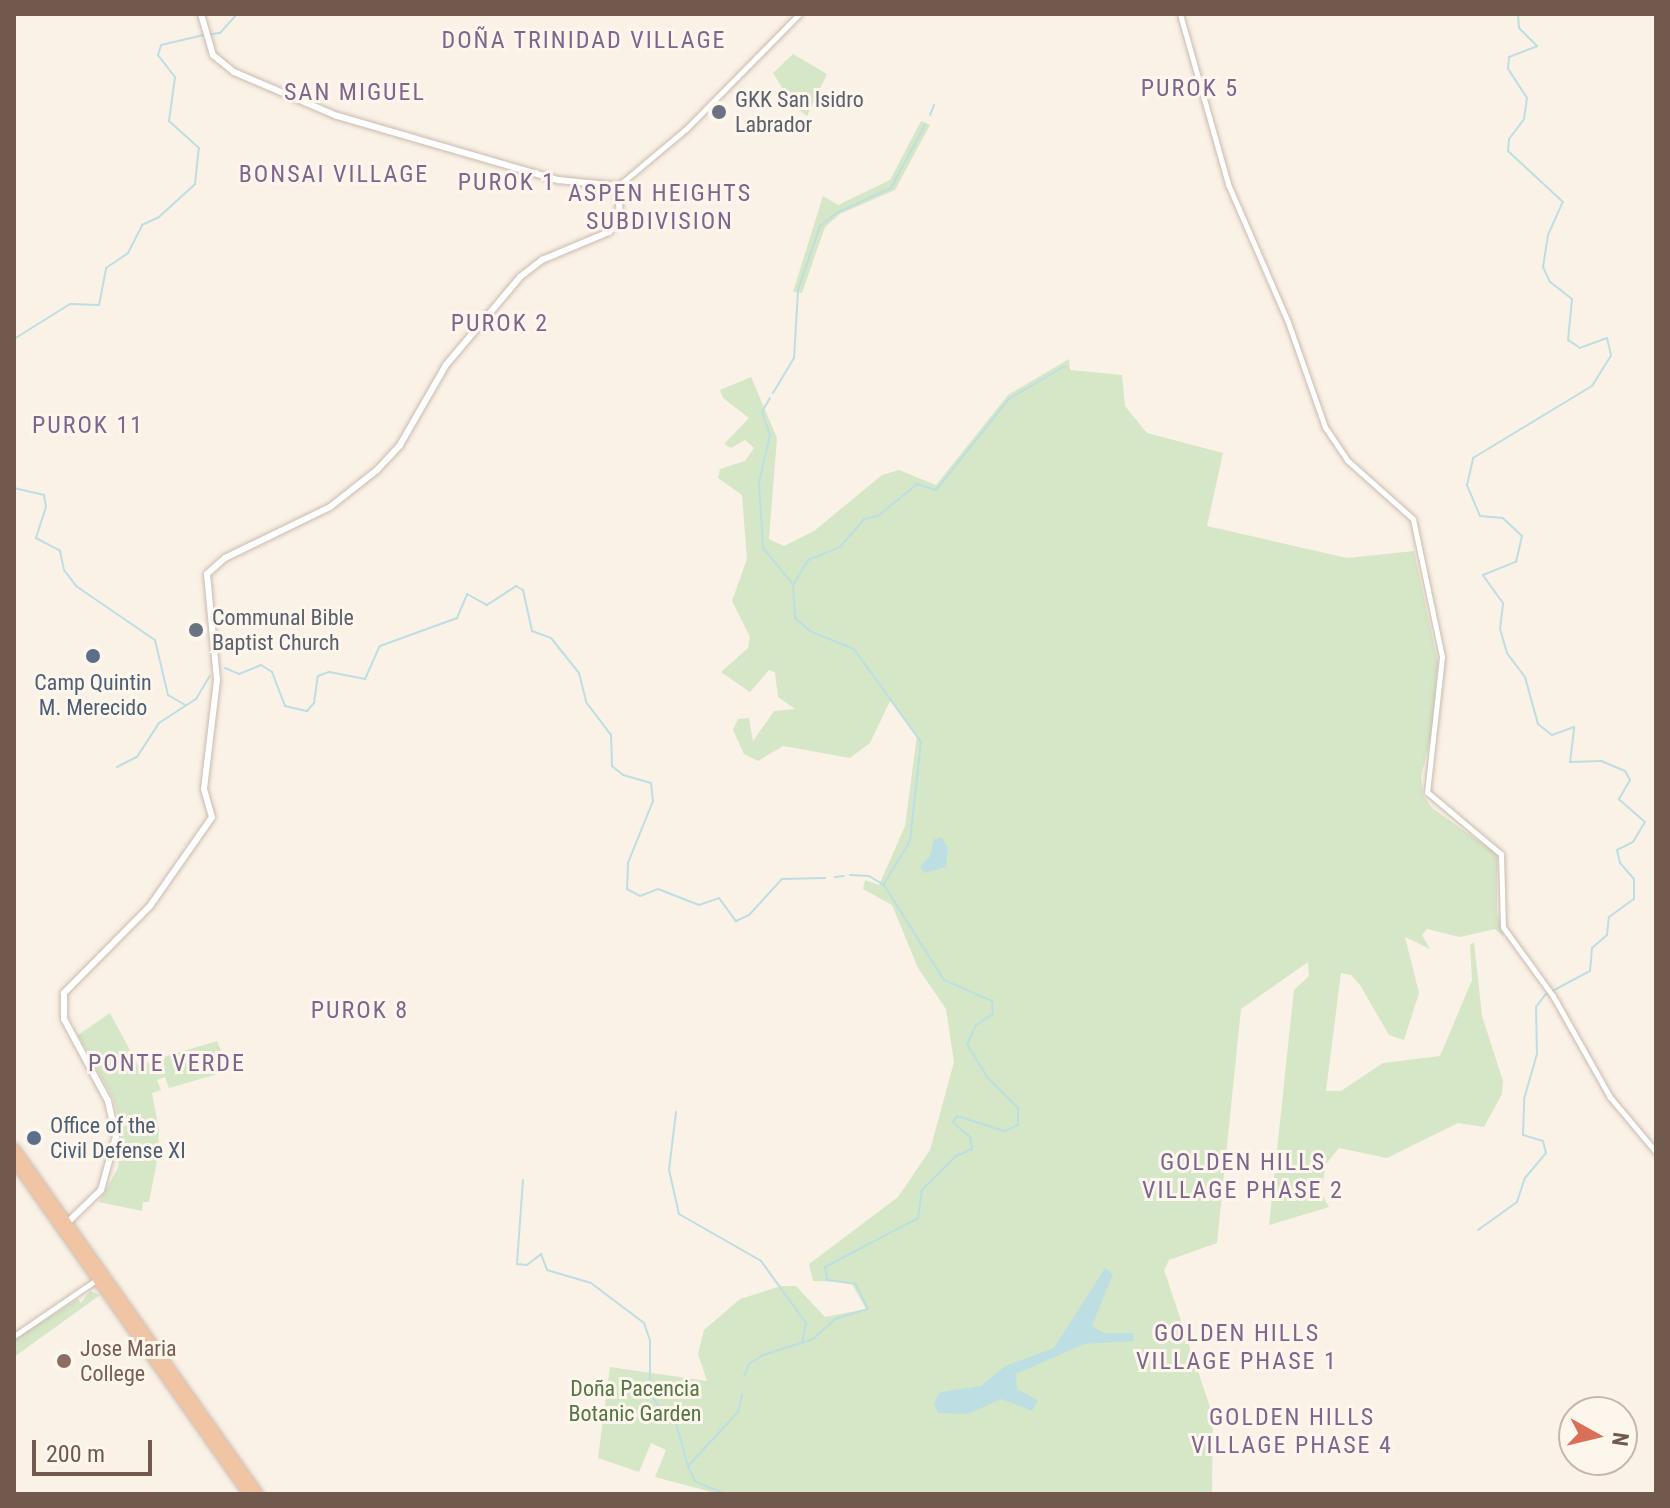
<!DOCTYPE html>
<html>
<head>
<meta charset="utf-8">
<style>
  body { margin:0 }
  #map { position:relative; width:1670px; height:1508px; overflow:hidden; background:#faf2e7; font-family:"Roboto Condensed",sans-serif }
  div>[style] { position:absolute }
  .green>* { inset:0; background:#d5e7c6 }
  .water>* { inset:0; background:#bddee2 }
  .stream>* { height:2px; margin:-1px; padding:0 1px; transform-origin:1px; border-radius:1px; background:#bddee2 }
  .roads { filter:drop-shadow(0 0 2px #cbbaae) drop-shadow(0 0 2px #cbbaae) }
  .tertiary>* { height:5px; margin:-2.5px; padding:0 2.5px; transform-origin:2.5px; border-radius:2.5px; background:#fff }
  .secondary>* { height:6px; margin:-3px; padding:0 3px; transform-origin:3px; border-radius:3px; background:#fff }
  .trunk>* { height:9px; margin:-4.5px; padding:0 4.5px; transform-origin:4.5px; border-radius:4.5px; background:#f1c4a4 }
  .dots>* { width:22px; height:22px; translate:-50% -50%; box-sizing:border-box; border:4px solid #fdf6ed; border-radius:50% }
  span { translate:-50% -50%; white-space:nowrap; text-align:center; line-height:1.15; -webkit-text-stroke:6px #fdf6ed; paint-order:stroke }
  .worship-label { font-size:22px; color:#5b616d }
  .left { translate:0 -50%; text-align:left }
  .service-label { font-size:22px; color:#4e5e75 }
  .education-label { font-size:22px; color:#785e54 }
  .park-label { font-size:22px; color:#567647 }
  .neighbourhood-label { font-size:24px; color:#7e668d; letter-spacing:2px }
  .frame { position:absolute; inset:0; border:16px solid #71594e; pointer-events:none }
  .north { position:absolute; left:1558px; top:1396px; width:80px; height:80px; box-sizing:border-box; background:#fdf6ed; border:2px solid #c5b7ad; border-radius:50%; rotate:98deg; font-size:22px; font-weight:700; line-height:32px; text-align:center; color:#71594e }
  .north::after { content:''; display:block; margin:auto; width:28px; height:36px; background:#d96f57; clip-path:polygon(50% 0,100% 100%,50% 72%,0 100%) }
  .scale { position:absolute; left:32px; top:1440px; width:120px; height:36px; box-sizing:border-box; border:4px solid #71594e; border-top:0; padding-left:10px; font-size:24px; line-height:28px; white-space:nowrap; color:#71594e; -webkit-text-stroke:6px #fdf6ed; paint-order:stroke }
</style>
</head>
<body>
<div id="map">
  <div class="green">
    <div style="clip-path:polygon(793px 54px,827px 74px,807px 116px,792px 104px,773px 73px)"></div>
    <div style="clip-path:polygon(921px 121px,930px 125px,895px 190px,840px 214px,825px 227px,802px 293px,793px 292px,823px 196px,838px 205px,890px 180px)"></div>
    <div style="clip-path:polygon(1069px 359px,1070px 370px,1122px 375px,1125px 406px,1147px 433px,1223px 453px,1207px 526px,1347px 558px,1414px 551px,1438px 663px,1432px 732px,1421px 777px,1423px 795px,1432px 808px,1497px 854px,1497px 913px,1504px 937px,1495px 929px,1460px 937px,1427px 929px,1422px 935px,1430px 949px,1405px 937px,1419px 993px,1404px 1040px,1389px 1035px,1360px 985px,1351px 975px,1341px 973px,1326px 1091px,1341px 1091px,1383px 1063px,1440px 1056px,1472px 980px,1470px 945px,1474px 942px,1482px 1016px,1503px 1081px,1502px 1094px,1484px 1127px,1458px 1123px,1387px 1158px,1339px 1148px,1326px 1164px,1323px 1181px,1321px 1193px,1329px 1207px,1269px 1225px,1294px 990px,1309px 976px,1308px 962px,1241px 1009px,1217px 1243px,1169px 1260px,1164px 1270px,1213px 1416px,1212px 1494px,719px 1494px,655px 1477px,666px 1450px,651px 1443px,639px 1472px,598px 1458px,610px 1367px,707px 1381px,698px 1354px,704px 1330px,740px 1299px,781px 1286px,796px 1286px,825px 1317px,866px 1309px,851px 1282px,813px 1281px,809px 1264px,898px 1197px,930px 1150px,954px 1062px,946px 1009px,918px 968px,892px 905px,863px 889px,865px 880px,879px 885px,905px 826px,917px 735px,890px 701px,870px 743px,850px 758px,783px 746px,758px 761px,744px 754px,733px 730px,738px 719px,749px 718px,753px 741px,774px 711px,795px 709px,778px 697px,775px 672px,769px 670px,750px 692px,721px 672px,748px 648px,750px 637px,732px 601px,747px 559px,742px 495px,718px 478px,720px 469px,745px 461px,754px 448px,745px 440px,731px 448px,724px 444px,749px 418px,723px 398px,720px 390px,751px 377px,777px 438px,769px 539px,784px 546px,814px 531px,882px 475px,899px 470px,936px 485px,1008px 395px)"></div>
    <div style="clip-path:polygon(110px 1013px,138px 1065px,148px 1062px,154px 1073px,162px 1071px,157px 1059px,217px 1041px,225px 1060px,221px 1073px,169px 1088px,165px 1077px,157px 1080px,161px 1090px,152px 1093px,159px 1130px,158px 1156px,149px 1202px,143px 1202px,142px 1211px,99px 1202px,118px 1168px,122px 1131px,113px 1098px,78px 1035px)"></div>
    <div style="clip-path:polygon(90px 1291px,100px 1295px,14px 1357px,14px 1340px,78px 1299px,81px 1303px)"></div>
  </div>
  <div class="water">
    <div style="clip-path:polygon(942px 838px,948px 848px,946px 867px,924px 873px,920px 866px,930px 856px,934px 839px)"></div>
    <div style="clip-path:polygon(1105px 1268px,1113px 1274px,1092px 1326px,1103px 1333px,1133px 1333px,1134px 1341px,1084px 1344px,1016px 1374px,1017px 1389px,1038px 1400px,1032px 1411px,1001px 1399px,968px 1414px,938px 1413px,934px 1403px,940px 1392px,981px 1386px,1005px 1366px,1054px 1348px)"></div>
  </div>
  <div class="stream">
    <div style="left:211px;top:34px;width:9px;rotate:-6deg"></div>
    <div style="left:220px;top:33px;width:25px;rotate:-48deg"></div>
    <div style="left:930px;top:115px;width:11px;rotate:-68deg"></div>
    <div style="left:14px;top:339px;width:66px;rotate:-32deg"></div>
    <div style="left:70px;top:304px;width:29px;rotate:2deg"></div>
    <div style="left:99px;top:305px;width:38px;rotate:-79deg"></div>
    <div style="left:106px;top:268px;width:27px;rotate:-34deg"></div>
    <div style="left:128px;top:253px;width:31px;rotate:-63deg"></div>
    <div style="left:142px;top:225px;width:19px;rotate:-25deg"></div>
    <div style="left:159px;top:217px;width:49px;rotate:-42.5deg"></div>
    <div style="left:195px;top:184px;width:36px;rotate:-84deg"></div>
    <div style="left:199px;top:148px;width:40px;rotate:-138deg"></div>
    <div style="left:169px;top:121px;width:44px;rotate:-82.2deg"></div>
    <div style="left:175px;top:77px;width:28px;rotate:-128deg"></div>
    <div style="left:158px;top:55px;width:10px;rotate:-73deg"></div>
    <div style="left:161px;top:45px;width:44px;rotate:-13.1deg"></div>
    <div style="left:773px;top:393px;width:41px;rotate:-59deg"></div>
    <div style="left:794px;top:358px;width:68px;rotate:-86.6deg"></div>
    <div style="left:798px;top:290px;width:68px;rotate:-71deg"></div>
    <div style="left:820px;top:226px;width:23px;rotate:-38deg"></div>
    <div style="left:838px;top:212px;width:58px;rotate:-24.4deg"></div>
    <div style="left:891px;top:188px;width:72px;rotate:-61.6deg"></div>
    <div style="left:770px;top:398px;width:16px;rotate:120deg"></div>
    <div style="left:762px;top:412px;width:24px;rotate:71deg"></div>
    <div style="left:770px;top:435px;width:48px;rotate:103.2deg"></div>
    <div style="left:759px;top:482px;width:66px;rotate:86.5deg"></div>
    <div style="left:763px;top:548px;width:45px;rotate:50.4deg"></div>
    <div style="left:14px;top:488px;width:31px;rotate:13deg"></div>
    <div style="left:44px;top:495px;width:12px;rotate:81deg"></div>
    <div style="left:46px;top:507px;width:33px;rotate:108deg"></div>
    <div style="left:36px;top:538px;width:27px;rotate:28deg"></div>
    <div style="left:60px;top:551px;width:19px;rotate:78deg"></div>
    <div style="left:64px;top:570px;width:20px;rotate:53deg"></div>
    <div style="left:76px;top:586px;width:96px;rotate:34.4deg"></div>
    <div style="left:155px;top:640px;width:57px;rotate:76.7deg"></div>
    <div style="left:168px;top:695px;width:20px;rotate:30deg"></div>
    <div style="left:225px;top:668px;width:15px;rotate:23deg"></div>
    <div style="left:239px;top:674px;width:24px;rotate:-22deg"></div>
    <div style="left:261px;top:665px;width:13px;rotate:32deg"></div>
    <div style="left:272px;top:672px;width:36px;rotate:69deg"></div>
    <div style="left:285px;top:706px;width:23px;rotate:13deg"></div>
    <div style="left:307px;top:711px;width:11px;rotate:-49deg"></div>
    <div style="left:314px;top:703px;width:27px;rotate:-82deg"></div>
    <div style="left:318px;top:676px;width:12px;rotate:-20deg"></div>
    <div style="left:329px;top:672px;width:37px;rotate:11deg"></div>
    <div style="left:365px;top:679px;width:36px;rotate:-66deg"></div>
    <div style="left:380px;top:646px;width:82px;rotate:-20deg"></div>
    <div style="left:457px;top:618px;width:26px;rotate:-67deg"></div>
    <div style="left:467px;top:594px;width:23px;rotate:29deg"></div>
    <div style="left:487px;top:605px;width:35px;rotate:-33deg"></div>
    <div style="left:516px;top:586px;width:8px;rotate:30deg"></div>
    <div style="left:523px;top:590px;width:42px;rotate:77.6deg"></div>
    <div style="left:532px;top:631px;width:20px;rotate:20deg"></div>
    <div style="left:551px;top:638px;width:45px;rotate:51.3deg"></div>
    <div style="left:579px;top:673px;width:30px;rotate:76deg"></div>
    <div style="left:586px;top:702px;width:41px;rotate:52.9deg"></div>
    <div style="left:611px;top:735px;width:31px;rotate:88deg"></div>
    <div style="left:612px;top:766px;width:14px;rotate:39deg"></div>
    <div style="left:623px;top:775px;width:29px;rotate:16deg"></div>
    <div style="left:651px;top:783px;width:18px;rotate:84deg"></div>
    <div style="left:653px;top:801px;width:67px;rotate:112deg"></div>
    <div style="left:628px;top:863px;width:26px;rotate:92deg"></div>
    <div style="left:627px;top:889px;width:15px;rotate:28deg"></div>
    <div style="left:640px;top:896px;width:19px;rotate:-21deg"></div>
    <div style="left:658px;top:889px;width:44px;rotate:21.3deg"></div>
    <div style="left:699px;top:905px;width:21px;rotate:-19deg"></div>
    <div style="left:719px;top:898px;width:29px;rotate:54deg"></div>
    <div style="left:736px;top:921px;width:14px;rotate:-25deg"></div>
    <div style="left:749px;top:915px;width:49px;rotate:-47.5deg"></div>
    <div style="left:782px;top:879px;width:43px;rotate:-1.3deg"></div>
    <div style="left:117px;top:767px;width:22px;rotate:-27deg"></div>
    <div style="left:137px;top:757px;width:40px;rotate:-57.1deg"></div>
    <div style="left:159px;top:723px;width:44px;rotate:-33deg"></div>
    <div style="left:196px;top:699px;width:27px;rotate:-59deg"></div>
    <div style="left:835px;top:877px;width:9px;rotate:-6deg"></div>
    <div style="left:884px;top:884px;width:50px;rotate:-58.8deg"></div>
    <div style="left:910px;top:841px;width:100px;rotate:-83.7deg"></div>
    <div style="left:921px;top:742px;width:115px;rotate:-125.8deg"></div>
    <div style="left:854px;top:649px;width:48px;rotate:-157.8deg"></div>
    <div style="left:810px;top:631px;width:20px;rotate:-139deg"></div>
    <div style="left:795px;top:618px;width:33px;rotate:-93deg"></div>
    <div style="left:793px;top:585px;width:29px;rotate:-59deg"></div>
    <div style="left:808px;top:560px;width:35px;rotate:-22deg"></div>
    <div style="left:840px;top:547px;width:37px;rotate:-49deg"></div>
    <div style="left:864px;top:519px;width:14px;rotate:-12deg"></div>
    <div style="left:878px;top:516px;width:50px;rotate:-39.4deg"></div>
    <div style="left:917px;top:484px;width:20px;rotate:18deg"></div>
    <div style="left:936px;top:490px;width:117px;rotate:-51.3deg"></div>
    <div style="left:1009px;top:399px;width:65px;rotate:-30.5deg"></div>
    <div style="left:676px;top:1112px;width:58px;rotate:96.9deg"></div>
    <div style="left:669px;top:1170px;width:45px;rotate:77.2deg"></div>
    <div style="left:679px;top:1214px;width:95px;rotate:29.8deg"></div>
    <div style="left:761px;top:1261px;width:77px;rotate:54deg"></div>
    <div style="left:806px;top:1323px;width:20px;rotate:101deg"></div>
    <div style="left:523px;top:1180px;width:84px;rotate:94.1deg"></div>
    <div style="left:517px;top:1264px;width:10px;rotate:6deg"></div>
    <div style="left:527px;top:1265px;width:18px;rotate:-38deg"></div>
    <div style="left:541px;top:1254px;width:17px;rotate:69deg"></div>
    <div style="left:547px;top:1270px;width:46px;rotate:16.5deg"></div>
    <div style="left:591px;top:1283px;width:66px;rotate:37deg"></div>
    <div style="left:644px;top:1323px;width:18px;rotate:71deg"></div>
    <div style="left:650px;top:1340px;width:52px;rotate:90deg"></div>
    <div style="left:650px;top:1392px;width:27px;rotate:59deg"></div>
    <div style="left:1478px;top:1230px;width:48px;rotate:-35.7deg"></div>
    <div style="left:1517px;top:1202px;width:25px;rotate:-72deg"></div>
    <div style="left:1525px;top:1178px;width:33px;rotate:-50deg"></div>
    <div style="left:1546px;top:1153px;width:12px;rotate:-104deg"></div>
    <div style="left:1543px;top:1141px;width:21px;rotate:-163deg"></div>
    <div style="left:1523px;top:1135px;width:36px;rotate:-88deg"></div>
    <div style="left:1524px;top:1099px;width:47px;rotate:-73.9deg"></div>
    <div style="left:1537px;top:1054px;width:47px;rotate:-91.2deg"></div>
    <div style="left:1536px;top:1007px;width:15px;rotate:-53deg"></div>
    <div style="left:1545px;top:995px;width:51px;rotate:-28.1deg"></div>
    <div style="left:1590px;top:971px;width:23px;rotate:-85deg"></div>
    <div style="left:1592px;top:948px;width:20px;rotate:-41deg"></div>
    <div style="left:1607px;top:935px;width:18px;rotate:-84deg"></div>
    <div style="left:1609px;top:917px;width:31px;rotate:-36deg"></div>
    <div style="left:1634px;top:899px;width:20px;rotate:-90deg"></div>
    <div style="left:1634px;top:879px;width:21px;rotate:-131deg"></div>
    <div style="left:1620px;top:863px;width:13px;rotate:-103deg"></div>
    <div style="left:1617px;top:850px;width:18px;rotate:-27deg"></div>
    <div style="left:1633px;top:842px;width:23px;rotate:-59deg"></div>
    <div style="left:1645px;top:822px;width:35px;rotate:-139deg"></div>
    <div style="left:1619px;top:799px;width:22px;rotate:-60deg"></div>
    <div style="left:1630px;top:780px;width:10px;rotate:-119deg"></div>
    <div style="left:1625px;top:771px;width:25px;rotate:-157deg"></div>
    <div style="left:1602px;top:761px;width:32px;rotate:178deg"></div>
    <div style="left:1570px;top:762px;width:35px;rotate:-83deg"></div>
    <div style="left:1574px;top:727px;width:23px;rotate:160deg"></div>
    <div style="left:1552px;top:735px;width:18px;rotate:-142deg"></div>
    <div style="left:1538px;top:724px;width:49px;rotate:-105.5deg"></div>
    <div style="left:1525px;top:677px;width:30px;rotate:-127deg"></div>
    <div style="left:1507px;top:653px;width:25px;rotate:-106deg"></div>
    <div style="left:1500px;top:629px;width:26px;rotate:-83deg"></div>
    <div style="left:1503px;top:603px;width:34px;rotate:-126deg"></div>
    <div style="left:1483px;top:575px;width:35px;rotate:-22deg"></div>
    <div style="left:1516px;top:562px;width:27px;rotate:-77deg"></div>
    <div style="left:1522px;top:536px;width:26px;rotate:-137deg"></div>
    <div style="left:1503px;top:518px;width:23px;rotate:-175deg"></div>
    <div style="left:1480px;top:516px;width:34px;rotate:-113deg"></div>
    <div style="left:1467px;top:485px;width:28px;rotate:-77deg"></div>
    <div style="left:1473px;top:458px;width:139px;rotate:-31.2deg"></div>
    <div style="left:1592px;top:386px;width:36px;rotate:-58deg"></div>
    <div style="left:1611px;top:355px;width:17px;rotate:-103deg"></div>
    <div style="left:1607px;top:338px;width:29px;rotate:160deg"></div>
    <div style="left:1580px;top:348px;width:14px;rotate:-146deg"></div>
    <div style="left:1568px;top:340px;width:41px;rotate:-84.4deg"></div>
    <div style="left:1572px;top:299px;width:28px;rotate:-142deg"></div>
    <div style="left:1550px;top:282px;width:17px;rotate:-115deg"></div>
    <div style="left:1543px;top:267px;width:32px;rotate:-81deg"></div>
    <div style="left:1548px;top:235px;width:36px;rotate:-66deg"></div>
    <div style="left:1563px;top:202px;width:75px;rotate:-137.2deg"></div>
    <div style="left:1508px;top:151px;width:12px;rotate:-85deg"></div>
    <div style="left:1509px;top:139px;width:25px;rotate:-53deg"></div>
    <div style="left:1524px;top:119px;width:21px;rotate:-82deg"></div>
    <div style="left:1527px;top:98px;width:35px;rotate:-123deg"></div>
    <div style="left:1508px;top:69px;width:12px;rotate:-85deg"></div>
    <div style="left:1509px;top:57px;width:30px;rotate:-21deg"></div>
    <div style="left:1537px;top:46px;width:25px;rotate:-135deg"></div>
    <div style="left:1519px;top:28px;width:14px;rotate:-94deg"></div>
    <div style="left:744px;top:1376px;width:13px;rotate:-67deg"></div>
    <div style="left:749px;top:1364px;width:17px;rotate:-33deg"></div>
    <div style="left:763px;top:1355px;width:52px;rotate:-17.7deg"></div>
    <div style="left:813px;top:1339px;width:30px;rotate:-42deg"></div>
    <div style="left:835px;top:1319px;width:34px;rotate:-17deg"></div>
    <div style="left:868px;top:1309px;width:28px;rotate:-116deg"></div>
    <div style="left:856px;top:1284px;width:29px;rotate:-172deg"></div>
    <div style="left:827px;top:1280px;width:13px;rotate:-99deg"></div>
    <div style="left:825px;top:1267px;width:105px;rotate:-27.8deg"></div>
    <div style="left:918px;top:1218px;width:28px;rotate:-82deg"></div>
    <div style="left:922px;top:1190px;width:48px;rotate:-45deg"></div>
    <div style="left:956px;top:1156px;width:17px;rotate:-24deg"></div>
    <div style="left:972px;top:1149px;width:12px;rotate:-99deg"></div>
    <div style="left:970px;top:1137px;width:23px;rotate:-139deg"></div>
    <div style="left:953px;top:1122px;width:7px;rotate:-56deg"></div>
    <div style="left:957px;top:1116px;width:50px;rotate:17.4deg"></div>
    <div style="left:1005px;top:1131px;width:14px;rotate:-25deg"></div>
    <div style="left:1018px;top:1125px;width:17px;rotate:-90deg"></div>
    <div style="left:1018px;top:1108px;width:42px;rotate:-135deg"></div>
    <div style="left:988px;top:1078px;width:39px;rotate:-122deg"></div>
    <div style="left:967px;top:1045px;width:22px;rotate:-66deg"></div>
    <div style="left:976px;top:1025px;width:20px;rotate:-33deg"></div>
    <div style="left:993px;top:1014px;width:13px;rotate:-94deg"></div>
    <div style="left:992px;top:1001px;width:52px;rotate:-156.4deg"></div>
    <div style="left:944px;top:980px;width:112px;rotate:-122.3deg"></div>
    <div style="left:884px;top:885px;width:17px;rotate:-149deg"></div>
    <div style="left:869px;top:876px;width:19px;rotate:-177deg"></div>
    <div style="left:676px;top:1423px;width:45px;rotate:74.4deg"></div>
    <div style="left:725px;top:1494px;width:33px;rotate:-157deg"></div>
    <div style="left:695px;top:1481px;width:17px;rotate:-115deg"></div>
    <div style="left:688px;top:1466px;width:74px;rotate:-47.2deg"></div>
    <div style="left:738px;top:1412px;width:18px;rotate:-77deg"></div>
  </div>
  <div class="roads">
    <div class="tertiary">
      <div style="left:1180px;top:14px;width:177px;rotate:74.2deg"></div>
      <div style="left:1228px;top:184px;width:150px;rotate:66.5deg"></div>
      <div style="left:1288px;top:322px;width:111px;rotate:70.6deg"></div>
      <div style="left:1325px;top:427px;width:40px;rotate:56deg"></div>
      <div style="left:1347px;top:460px;width:89px;rotate:41.8deg"></div>
      <div style="left:1413px;top:519px;width:141px;rotate:78.1deg"></div>
      <div style="left:1442px;top:657px;width:136px;rotate:96.3deg"></div>
      <div style="left:1427px;top:792px;width:97px;rotate:40deg"></div>
      <div style="left:1501px;top:854px;width:73px;rotate:88.4deg"></div>
      <div style="left:1503px;top:927px;width:85px;rotate:54.1deg"></div>
      <div style="left:1553px;top:996px;width:116px;rotate:60.6deg"></div>
      <div style="left:1610px;top:1097px;width:72px;rotate:50.1deg"></div>
      <div style="left:618px;top:186px;width:89px;rotate:-40deg"></div>
      <div style="left:686px;top:129px;width:161px;rotate:-45.5deg"></div>
      <div style="left:14px;top:1336px;width:99px;rotate:-34.3deg"></div>
    </div>
    <div class="secondary">
      <div style="left:65px;top:1225px;width:50px;rotate:-44.2deg"></div>
      <div style="left:101px;top:1190px;width:56px;rotate:-74.5deg"></div>
      <div style="left:116px;top:1136px;width:36px;rotate:-103deg"></div>
      <div style="left:108px;top:1101px;width:93px;rotate:-118.2deg"></div>
      <div style="left:64px;top:1019px;width:26px;rotate:-90deg"></div>
      <div style="left:64px;top:993px;width:122px;rotate:-45.3deg"></div>
      <div style="left:150px;top:906px;width:108px;rotate:-55.1deg"></div>
      <div style="left:212px;top:817px;width:29px;rotate:-106deg"></div>
      <div style="left:204px;top:789px;width:110px;rotate:-83.2deg"></div>
      <div style="left:217px;top:680px;width:106px;rotate:-95.4deg"></div>
      <div style="left:207px;top:574px;width:24px;rotate:-42deg"></div>
      <div style="left:225px;top:558px;width:117px;rotate:-25.9deg"></div>
      <div style="left:330px;top:507px;width:60px;rotate:-38.2deg"></div>
      <div style="left:377px;top:470px;width:34px;rotate:-47deg"></div>
      <div style="left:400px;top:445px;width:92px;rotate:-60.1deg"></div>
      <div style="left:446px;top:365px;width:115px;rotate:-49.9deg"></div>
      <div style="left:520px;top:277px;width:28px;rotate:-38deg"></div>
      <div style="left:542px;top:260px;width:73px;rotate:-22.7deg"></div>
      <div style="left:609px;top:232px;width:19px;rotate:-54deg"></div>
      <div style="left:620px;top:217px;width:31px;rotate:-94deg"></div>
      <div style="left:618px;top:186px;width:60px;rotate:-174.3deg"></div>
      <div style="left:558px;top:180px;width:230px;rotate:-163.8deg"></div>
      <div style="left:337px;top:116px;width:112px;rotate:-156.9deg"></div>
      <div style="left:234px;top:72px;width:27px;rotate:-141deg"></div>
      <div style="left:213px;top:55px;width:43px;rotate:-106.3deg"></div>
    </div>
    <div class="trunk">
      <div style="left:14px;top:1148px;width:423px;rotate:54.8deg"></div>
      <div style="left:14px;top:1161px;width:407px;rotate:54.9deg"></div>
    </div>
  </div>
  <div class="dots">
    <div style="left:719px;top:112px;background:#6b7280"></div>
    <div style="left:196px;top:630px;background:#6b7280"></div>
    <div style="left:93px;top:656px;background:#5c6f8a"></div>
    <div style="left:34px;top:1138px;background:#5c6f8a"></div>
    <div style="left:64px;top:1361px;background:#8d6e63"></div>
  </div>
  <div class="worship-label">
    <span class="left" style="left:735px;top:112px">GKK San Isidro<br>Labrador</span>
    <span class="left" style="left:212px;top:630px">Communal Bible<br>Baptist Church</span>
  </div>
  <div class="service-label">
    <span style="left:93px;top:695px">Camp Quintin<br>M. Merecido</span>
    <span class="left" style="left:50px;top:1138px">Office of the<br>Civil Defense XI</span>
  </div>
  <div class="education-label">
    <span class="left" style="left:80px;top:1361px">Jose Maria<br>College</span>
  </div>
  <div class="park-label">
    <span style="left:635px;top:1401px">Doña Pacencia<br>Botanic Garden</span>
  </div>
  <div class="neighbourhood-label">
    <span style="left:584px;top:41px">DOÑA TRINIDAD VILLAGE</span>
    <span style="left:1190px;top:89px">PUROK 5</span>
    <span style="left:355px;top:93px">SAN MIGUEL</span>
    <span style="left:334px;top:175px">BONSAI VILLAGE</span>
    <span style="left:507px;top:183px">PUROK 1</span>
    <span style="left:660px;top:208px">ASPEN HEIGHTS<br>SUBDIVISION</span>
    <span style="left:500px;top:324px">PUROK 2</span>
    <span style="left:88px;top:426px">PUROK 11</span>
    <span style="left:360px;top:1011px">PUROK 8</span>
    <span style="left:167px;top:1064px">PONTE VERDE</span>
    <span style="left:1243px;top:1177px">GOLDEN HILLS<br>VILLAGE PHASE 2</span>
    <span style="left:1237px;top:1348px">GOLDEN HILLS<br>VILLAGE PHASE 1</span>
    <span style="left:1292px;top:1432px">GOLDEN HILLS<br>VILLAGE PHASE 4</span>
  </div>
  <div class="frame"></div>
  <div class="north">N</div>
  <div class="scale">200 m</div>
</div>
</body>
</html>
